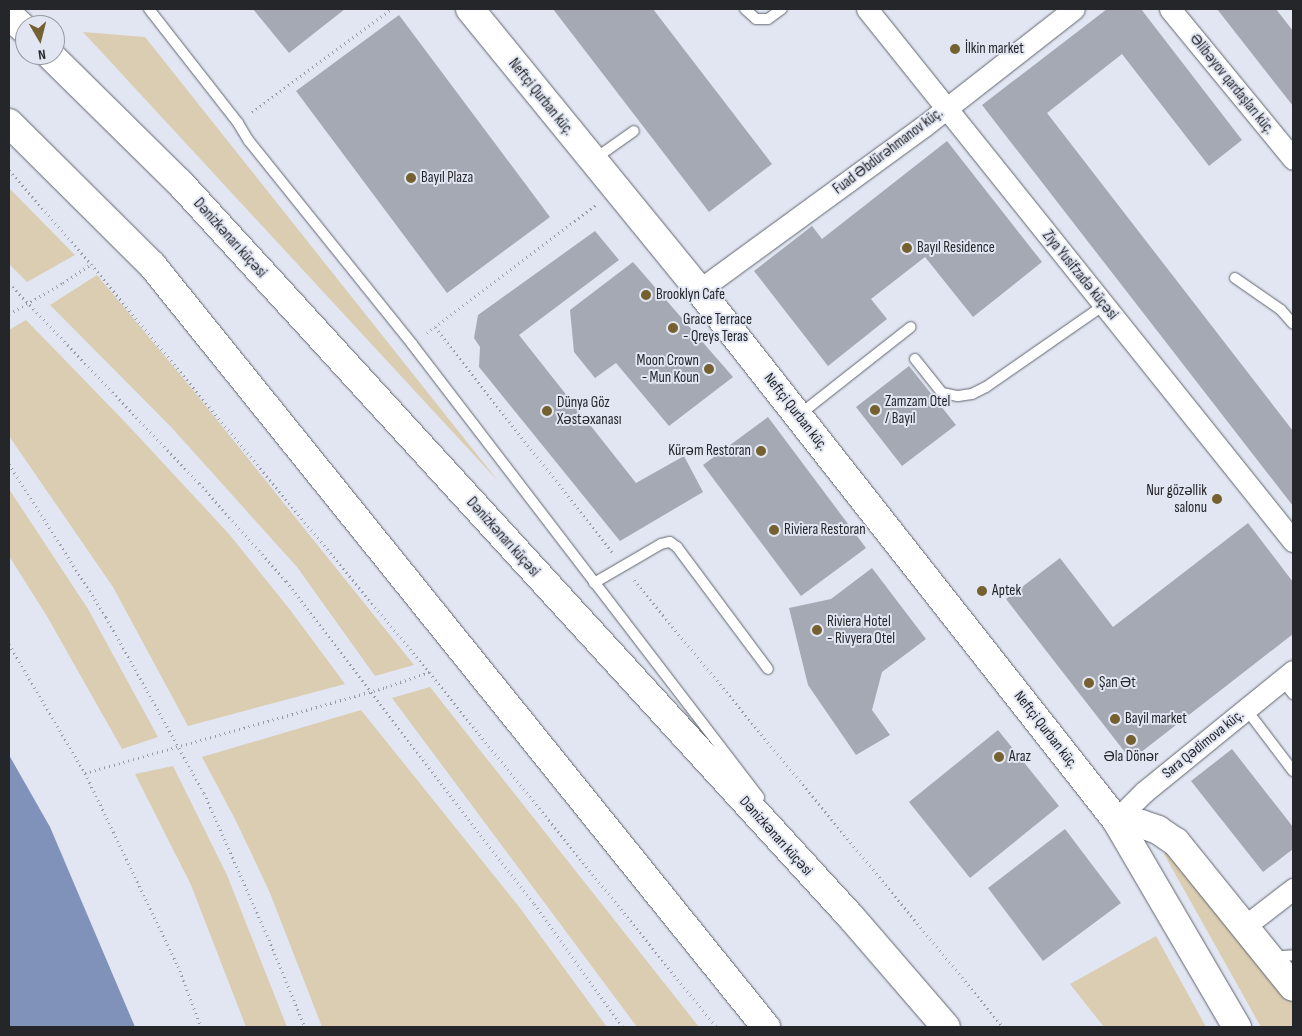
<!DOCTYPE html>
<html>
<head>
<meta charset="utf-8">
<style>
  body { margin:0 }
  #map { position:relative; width:1302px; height:1036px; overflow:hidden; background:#e1e6f2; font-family:"Sofia Sans Condensed",sans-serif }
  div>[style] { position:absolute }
  .green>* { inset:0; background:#dacdb1 }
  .water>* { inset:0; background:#8091ba }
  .building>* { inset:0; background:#a4a9b4 }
  .path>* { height:3px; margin-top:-1.5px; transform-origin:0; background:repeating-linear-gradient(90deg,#979ba4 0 1px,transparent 0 5px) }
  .roads { filter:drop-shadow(0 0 1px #61656f) drop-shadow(0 0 1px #61656f) }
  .lane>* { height:10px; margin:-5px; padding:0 5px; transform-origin:5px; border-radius:5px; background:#fff }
  .street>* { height:21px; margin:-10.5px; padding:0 10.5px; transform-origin:10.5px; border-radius:10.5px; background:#fff }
  .secondary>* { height:28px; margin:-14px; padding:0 14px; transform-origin:14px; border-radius:14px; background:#fff }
  .highway>* { height:28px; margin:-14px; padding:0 14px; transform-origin:14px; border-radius:14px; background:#fff }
  .dots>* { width:14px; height:14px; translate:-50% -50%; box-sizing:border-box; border:2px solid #e1e6f2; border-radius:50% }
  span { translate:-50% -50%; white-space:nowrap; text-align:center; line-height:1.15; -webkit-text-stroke:4px #e1e6f2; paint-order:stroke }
  .poi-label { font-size:15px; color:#24262a }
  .left { translate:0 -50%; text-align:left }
  .right { translate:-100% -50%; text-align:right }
  .street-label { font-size:15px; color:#24262a }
  .frame { position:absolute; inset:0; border:10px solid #24262a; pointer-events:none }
  .north { position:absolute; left:15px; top:15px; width:50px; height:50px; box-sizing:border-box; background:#e1e6f2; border:1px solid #9599a2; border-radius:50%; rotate:172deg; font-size:14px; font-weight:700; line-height:20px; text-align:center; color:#24262a }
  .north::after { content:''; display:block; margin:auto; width:18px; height:22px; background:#75602f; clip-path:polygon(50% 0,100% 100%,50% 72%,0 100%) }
</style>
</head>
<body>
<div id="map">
  <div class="green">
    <div style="clip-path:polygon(83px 32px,145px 37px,498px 481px)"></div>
    <div style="clip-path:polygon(9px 188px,75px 255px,27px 282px,9px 264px)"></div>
    <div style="clip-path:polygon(97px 275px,188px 384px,414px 665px,375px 676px,297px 567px,172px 428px,50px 305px)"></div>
    <div style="clip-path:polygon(26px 320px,125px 422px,229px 534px,291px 611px,345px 684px,188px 726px,113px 587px,9px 436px,9px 330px)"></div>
    <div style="clip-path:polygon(9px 489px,88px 609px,158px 737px,122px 749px,48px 618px,9px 556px)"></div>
    <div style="clip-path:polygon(430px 687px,699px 1027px,637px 1027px,392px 698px)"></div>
    <div style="clip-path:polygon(361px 710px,520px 908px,607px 1027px,322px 1027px,270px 893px,236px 821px,202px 757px)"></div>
    <div style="clip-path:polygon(173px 766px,227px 875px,287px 1027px,246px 1027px,191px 885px,135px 774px)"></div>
    <div style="clip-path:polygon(1172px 848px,1293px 1003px,1293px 1027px,1261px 1027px,1164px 854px)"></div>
    <div style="clip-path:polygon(1156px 936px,1206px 1027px,1104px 1027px,1070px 984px)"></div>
  </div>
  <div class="water">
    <div style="clip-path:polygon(9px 755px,50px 827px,135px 1027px,9px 1027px)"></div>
  </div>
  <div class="building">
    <div style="clip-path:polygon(253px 9px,345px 9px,289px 53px)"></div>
    <div style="clip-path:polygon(553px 9px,653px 9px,772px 164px,709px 212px)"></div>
    <div style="clip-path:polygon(1107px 9px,1141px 9px,1242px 140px,1209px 166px,1122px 54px,1047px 113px,1293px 431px,1293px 506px,982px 105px)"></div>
    <div style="clip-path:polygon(1217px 9px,1276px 9px,1293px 31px,1293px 106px)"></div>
    <div style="clip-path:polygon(399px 15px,550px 217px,447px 293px,296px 91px)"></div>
    <div style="clip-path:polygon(947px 141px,1042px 262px,973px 317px,925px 257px,871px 299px,887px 319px,828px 366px,754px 271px,812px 226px,822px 239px)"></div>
    <div style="clip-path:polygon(595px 231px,619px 260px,519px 335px,636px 483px,684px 456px,703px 492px,620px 541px,479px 367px,480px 347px,474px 338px,478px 315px)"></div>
    <div style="clip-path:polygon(633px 262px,733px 377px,669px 426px,616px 363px,595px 378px,574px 352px,570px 310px)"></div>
    <div style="clip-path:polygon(909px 366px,956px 425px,902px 466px,856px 407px)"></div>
    <div style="clip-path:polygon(768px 417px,866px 548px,801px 596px,703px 465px)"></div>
    <div style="clip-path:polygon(1248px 523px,1293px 582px,1293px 634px,1131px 760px,1006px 599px,1060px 558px,1113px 627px)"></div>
    <div style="clip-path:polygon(872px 568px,926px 639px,882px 672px,872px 710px,890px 735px,856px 755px,808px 685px,789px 608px,831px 599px)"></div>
    <div style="clip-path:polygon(998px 730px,1059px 806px,970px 878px,909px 802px)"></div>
    <div style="clip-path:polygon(1232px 749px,1293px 827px,1293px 849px,1263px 872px,1191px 781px)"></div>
    <div style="clip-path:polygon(1065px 829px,1121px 903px,1043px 961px,988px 888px)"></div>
  </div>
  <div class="path">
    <div style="left:252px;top:112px;width:173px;rotate:-36.5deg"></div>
    <div style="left:9px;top:170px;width:125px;rotate:48.9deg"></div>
    <div style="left:91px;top:264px;width:530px;rotate:50.36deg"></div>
    <div style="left:429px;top:672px;width:457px;rotate:51deg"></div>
    <div style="left:9px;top:283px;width:276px;rotate:46.5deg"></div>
    <div style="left:199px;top:483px;width:131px;rotate:48.4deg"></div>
    <div style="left:286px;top:581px;width:407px;rotate:52.5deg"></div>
    <div style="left:534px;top:904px;width:152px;rotate:54.1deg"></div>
    <div style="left:9px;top:314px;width:62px;rotate:-29.9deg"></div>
    <div style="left:63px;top:283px;width:34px;rotate:-34deg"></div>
    <div style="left:435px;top:327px;width:202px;rotate:-37.2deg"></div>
    <div style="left:427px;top:333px;width:10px;rotate:-37deg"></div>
    <div style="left:435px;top:327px;width:286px;rotate:51.8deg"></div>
    <div style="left:9px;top:464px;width:181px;rotate:57.6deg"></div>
    <div style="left:106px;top:617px;width:201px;rotate:60.9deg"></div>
    <div style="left:204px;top:793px;width:155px;rotate:66.1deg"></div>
    <div style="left:267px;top:935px;width:100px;rotate:67.6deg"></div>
    <div style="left:634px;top:580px;width:580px;rotate:50.46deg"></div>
    <div style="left:9px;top:644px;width:150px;rotate:59.5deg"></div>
    <div style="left:85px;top:773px;width:214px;rotate:64.3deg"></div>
    <div style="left:178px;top:966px;width:65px;rotate:69.3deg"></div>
    <div style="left:85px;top:773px;width:313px;rotate:-15.9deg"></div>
    <div style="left:386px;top:687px;width:46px;rotate:-19.2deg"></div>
  </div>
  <div class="roads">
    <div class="lane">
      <div style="left:149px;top:9px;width:145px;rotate:52deg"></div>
      <div style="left:238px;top:123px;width:21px;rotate:59deg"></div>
      <div style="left:249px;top:141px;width:260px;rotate:51.2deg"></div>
      <div style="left:412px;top:344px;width:571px;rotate:52.55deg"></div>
      <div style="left:745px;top:9px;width:15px;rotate:42deg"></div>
      <div style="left:756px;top:19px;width:12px"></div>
      <div style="left:768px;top:19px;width:17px;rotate:-36deg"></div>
      <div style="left:593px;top:160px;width:50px;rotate:-35.3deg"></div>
      <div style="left:1235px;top:278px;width:56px;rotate:34.8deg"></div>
      <div style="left:1281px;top:310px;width:18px;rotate:49deg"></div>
      <div style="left:915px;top:359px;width:43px;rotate:51.5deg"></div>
      <div style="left:942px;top:393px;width:16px;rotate:11deg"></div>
      <div style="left:958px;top:396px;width:14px;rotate:-8deg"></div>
      <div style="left:972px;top:394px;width:16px;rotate:-27deg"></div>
      <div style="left:986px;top:387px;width:144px;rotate:-34.8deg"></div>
      <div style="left:799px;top:415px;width:142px;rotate:-38.2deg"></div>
      <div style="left:594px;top:583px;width:78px;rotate:-30.2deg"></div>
      <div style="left:661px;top:544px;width:9px;rotate:-13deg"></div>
      <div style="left:670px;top:542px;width:9px;rotate:36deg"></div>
      <div style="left:677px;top:547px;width:152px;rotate:53.3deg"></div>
      <div style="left:1282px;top:680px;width:18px;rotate:52deg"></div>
      <div style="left:1246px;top:709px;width:78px;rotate:52.8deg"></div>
      <div style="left:1272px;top:957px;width:21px;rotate:-5deg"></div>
    </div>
    <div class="street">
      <div style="left:867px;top:9px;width:682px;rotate:51.31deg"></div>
      <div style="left:1170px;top:9px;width:194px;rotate:50.6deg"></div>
      <div style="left:699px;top:290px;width:278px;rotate:-36.1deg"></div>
      <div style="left:924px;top:126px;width:190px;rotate:-38deg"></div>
      <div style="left:1116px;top:820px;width:40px;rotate:-45deg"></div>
      <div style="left:1144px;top:792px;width:192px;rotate:-39.1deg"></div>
      <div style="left:1245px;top:926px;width:61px;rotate:-37.6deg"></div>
    </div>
    <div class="secondary">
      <div style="left:470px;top:9px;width:362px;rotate:50.8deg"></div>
      <div style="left:699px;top:290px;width:674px;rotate:51.8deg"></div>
      <div style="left:1116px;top:820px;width:240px;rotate:59.7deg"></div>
      <div style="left:1116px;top:820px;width:25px;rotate:9deg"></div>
      <div style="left:1141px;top:824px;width:18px;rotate:19deg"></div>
      <div style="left:1158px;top:830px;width:22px;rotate:34deg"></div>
      <div style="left:1176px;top:842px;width:186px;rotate:51.1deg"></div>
    </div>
    <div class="highway">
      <div style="left:9px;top:15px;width:22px;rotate:43deg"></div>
      <div style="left:50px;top:55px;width:182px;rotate:44.6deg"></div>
      <div style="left:180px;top:183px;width:994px;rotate:47.57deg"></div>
      <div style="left:851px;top:917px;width:145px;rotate:49.2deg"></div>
      <div style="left:9px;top:123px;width:202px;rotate:44.8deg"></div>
      <div style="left:152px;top:265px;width:979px;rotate:51.14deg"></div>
    </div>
  </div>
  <div class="dots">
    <div style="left:955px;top:49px;background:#75602f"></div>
    <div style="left:411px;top:178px;background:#75602f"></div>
    <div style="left:907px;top:248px;background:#75602f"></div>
    <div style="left:646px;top:295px;background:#75602f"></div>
    <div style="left:673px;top:328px;background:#75602f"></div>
    <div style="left:709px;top:369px;background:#75602f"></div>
    <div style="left:875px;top:410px;background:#75602f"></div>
    <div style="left:547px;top:411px;background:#75602f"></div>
    <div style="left:761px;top:451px;background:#75602f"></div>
    <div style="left:1217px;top:499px;background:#75602f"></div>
    <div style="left:774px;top:530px;background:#75602f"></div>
    <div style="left:982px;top:591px;background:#75602f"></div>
    <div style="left:817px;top:630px;background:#75602f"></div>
    <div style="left:1089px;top:683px;background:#75602f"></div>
    <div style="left:1115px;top:719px;background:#75602f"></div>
    <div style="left:1131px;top:740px;background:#75602f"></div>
    <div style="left:999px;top:757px;background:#75602f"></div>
  </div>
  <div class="poi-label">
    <span class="left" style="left:965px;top:49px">İlkin market</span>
    <span class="left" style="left:421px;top:178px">Bayıl Plaza</span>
    <span class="left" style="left:917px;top:248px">Bayıl Residence</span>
    <span class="left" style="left:656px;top:295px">Brooklyn Cafe</span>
    <span class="left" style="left:683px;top:328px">Grace Terrace<br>- Qreys Teras</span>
    <span class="right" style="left:699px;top:369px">Moon Crown<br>- Mun Koun</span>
    <span class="left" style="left:885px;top:410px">Zamzam Otel<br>/ Bayıl</span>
    <span class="left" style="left:557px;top:411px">Dünya Göz<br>Xəstəxanası</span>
    <span class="right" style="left:751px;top:451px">Kürəm Restoran</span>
    <span class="right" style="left:1207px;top:499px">Nur gözəllik<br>salonu</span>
    <span class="left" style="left:784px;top:530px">Riviera Restoran</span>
    <span class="left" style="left:992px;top:591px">Aptek</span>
    <span class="left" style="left:827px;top:630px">Riviera Hotel<br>- Rivyera Otel</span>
    <span class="left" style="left:1099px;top:683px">Şan Ət</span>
    <span class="left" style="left:1125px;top:719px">Bayil market</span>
    <span class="left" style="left:1009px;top:757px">Araz</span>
    <span style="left:1131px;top:757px">Əla Dönər</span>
  </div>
  <div class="street-label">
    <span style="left:1232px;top:84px;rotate:51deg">Əlibəyov qardaşları küç.</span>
    <span style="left:541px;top:97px;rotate:51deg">Neftçi Qurban küç.</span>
    <span style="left:888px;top:151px;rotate:-37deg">Fuad Əbdürəhmanov küç.</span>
    <span style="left:230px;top:238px;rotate:48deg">Dənizkənarı küçəsi</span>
    <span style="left:1080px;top:275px;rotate:51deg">Ziya Yusifzadə küçəsi</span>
    <span style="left:796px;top:412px;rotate:52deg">Neftçi Qurban küç.</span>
    <span style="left:503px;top:537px;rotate:48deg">Dənizkənarı küçəsi</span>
    <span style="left:1046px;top:730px;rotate:52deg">Neftçi Qurban küç.</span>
    <span style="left:1203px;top:744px;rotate:-39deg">Sara Qədimova küç.</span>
    <span style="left:776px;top:836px;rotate:48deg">Dənizkənarı küçəsi</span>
  </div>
  <div class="frame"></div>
  <div class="north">N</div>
</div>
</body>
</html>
